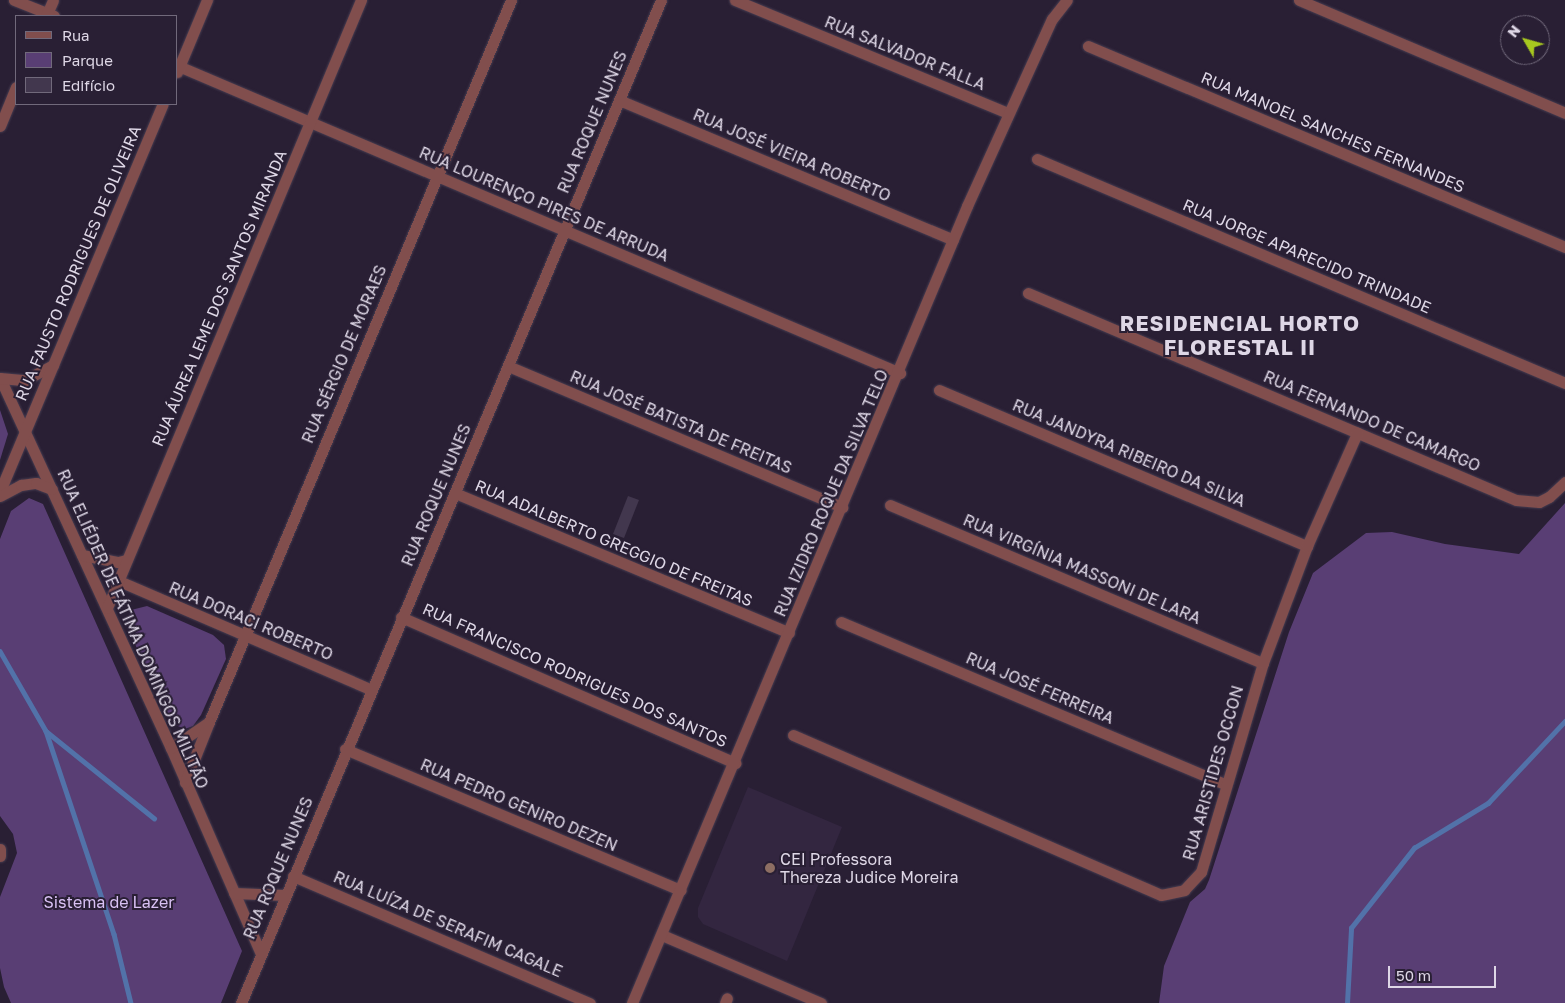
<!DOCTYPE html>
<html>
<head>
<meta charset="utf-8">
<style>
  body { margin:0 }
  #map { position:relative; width:1565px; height:1003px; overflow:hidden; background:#291f34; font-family:"Golos Text",sans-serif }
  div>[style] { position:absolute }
  .built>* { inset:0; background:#332640 }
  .green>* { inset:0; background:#593e74 }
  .stream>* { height:4.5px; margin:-2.25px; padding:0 2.25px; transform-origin:2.25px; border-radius:2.25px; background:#5272a9 }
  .building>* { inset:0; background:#42374e }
  .roads { filter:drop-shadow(0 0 1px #463c50) drop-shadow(0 0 1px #463c50) }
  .minor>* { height:11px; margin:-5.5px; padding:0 5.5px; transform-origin:5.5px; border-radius:5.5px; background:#814e4d }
  .dots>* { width:14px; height:14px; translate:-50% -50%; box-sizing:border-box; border:2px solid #291f34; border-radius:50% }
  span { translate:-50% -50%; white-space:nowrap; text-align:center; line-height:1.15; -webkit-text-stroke:4px #291f34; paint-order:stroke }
  .street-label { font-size:16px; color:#ded7e6 }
  .poi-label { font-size:16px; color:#ded7e6 }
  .left { translate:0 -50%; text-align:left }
  .park-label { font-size:16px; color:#d9c1f4 }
  .district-label { font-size:21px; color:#ded7e6; font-weight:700; letter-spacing:1px }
  .legend { position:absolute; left:15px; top:15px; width:162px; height:90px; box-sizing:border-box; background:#291f34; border:1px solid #71697b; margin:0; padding:6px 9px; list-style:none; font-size:15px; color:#ded7e6 }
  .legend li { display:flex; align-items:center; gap:10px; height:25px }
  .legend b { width:25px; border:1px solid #71697b }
  .north { position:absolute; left:1500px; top:15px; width:50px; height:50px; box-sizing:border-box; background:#291f34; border:1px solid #71697b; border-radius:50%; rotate:308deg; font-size:14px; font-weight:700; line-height:20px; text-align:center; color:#ded7e6 }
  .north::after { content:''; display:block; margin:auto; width:18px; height:22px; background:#a7c81f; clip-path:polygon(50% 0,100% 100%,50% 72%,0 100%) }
  .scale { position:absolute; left:1388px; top:966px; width:108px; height:22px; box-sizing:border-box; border:2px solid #ded7e6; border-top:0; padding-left:6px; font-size:15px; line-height:18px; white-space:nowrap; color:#ded7e6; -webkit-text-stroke:4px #291f34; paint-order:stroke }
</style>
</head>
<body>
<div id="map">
  <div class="built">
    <div style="clip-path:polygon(748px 787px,842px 827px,787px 961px,703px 924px,698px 917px,698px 908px)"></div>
  </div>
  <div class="green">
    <div style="clip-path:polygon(0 410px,8px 434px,0 460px)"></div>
    <div style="clip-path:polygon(29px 498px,43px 504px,242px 951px,221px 1003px,11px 1003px,4px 987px,0 968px,0 897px,17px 853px,13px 834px,0 816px,0 539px,11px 511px)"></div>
    <div style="clip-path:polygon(1565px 503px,1565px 1003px,1159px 1003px,1164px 966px,1190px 902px,1205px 889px,1209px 880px,1289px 632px,1313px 573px,1366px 533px,1392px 532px,1445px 544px,1519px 554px)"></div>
    <div style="clip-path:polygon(147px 606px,213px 635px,224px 645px,226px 659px,201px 715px,193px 726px,185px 729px,173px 724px,125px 623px,131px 610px)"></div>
  </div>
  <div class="stream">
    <div style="left:0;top:651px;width:92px;rotate:60.1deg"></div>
    <div style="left:46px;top:731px;width:214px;rotate:71.5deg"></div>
    <div style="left:114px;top:934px;width:71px;rotate:76.2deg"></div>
    <div style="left:46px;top:731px;width:139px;rotate:38.9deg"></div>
    <div style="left:1347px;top:1003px;width:75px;rotate:-86.9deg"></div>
    <div style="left:1351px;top:928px;width:102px;rotate:-51.8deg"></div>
    <div style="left:1414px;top:848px;width:87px;rotate:-31.3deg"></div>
    <div style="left:1488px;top:803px;width:112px;rotate:-46.8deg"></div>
  </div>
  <div class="building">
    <div style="clip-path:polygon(628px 496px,639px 500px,624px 538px,613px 534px)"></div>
  </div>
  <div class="roads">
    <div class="minor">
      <div style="left:14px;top:0;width:43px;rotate:21.8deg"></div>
      <div style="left:735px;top:0;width:295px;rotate:22.5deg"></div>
      <div style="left:1299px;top:0;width:289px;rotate:23deg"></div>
      <div style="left:46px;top:16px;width:17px;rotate:-66deg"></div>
      <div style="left:1088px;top:46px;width:518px;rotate:22.85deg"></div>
      <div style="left:176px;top:65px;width:787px;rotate:23.05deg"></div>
      <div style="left:177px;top:72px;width:78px;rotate:-67.4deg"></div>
      <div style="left:619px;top:100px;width:362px;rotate:22.7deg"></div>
      <div style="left:0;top:126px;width:42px;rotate:-67.7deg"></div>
      <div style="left:1037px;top:159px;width:574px;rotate:22.99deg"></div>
      <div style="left:1028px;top:293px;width:530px;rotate:22.99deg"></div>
      <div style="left:1516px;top:500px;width:23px;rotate:5deg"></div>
      <div style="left:1539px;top:502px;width:11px;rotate:-27deg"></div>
      <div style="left:1549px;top:497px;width:22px;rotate:-43deg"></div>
      <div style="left:508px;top:366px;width:363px;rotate:22.9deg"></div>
      <div style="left:0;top:378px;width:408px;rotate:65.2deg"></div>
      <div style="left:171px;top:748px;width:223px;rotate:66.4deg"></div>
      <div style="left:0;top:378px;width:25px;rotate:5deg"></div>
      <div style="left:25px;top:380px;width:32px;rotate:-28deg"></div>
      <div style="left:939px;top:390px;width:400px;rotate:23deg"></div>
      <div style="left:0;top:491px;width:420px;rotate:-67.2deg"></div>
      <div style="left:455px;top:493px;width:362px;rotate:22.7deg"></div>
      <div style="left:0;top:496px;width:24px;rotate:-28deg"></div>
      <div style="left:21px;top:485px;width:15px;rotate:-8deg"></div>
      <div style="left:36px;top:483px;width:17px;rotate:21deg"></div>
      <div style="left:890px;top:505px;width:405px;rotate:23deg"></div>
      <div style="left:82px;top:555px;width:37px;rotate:11deg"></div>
      <div style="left:118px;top:562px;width:9px;rotate:-13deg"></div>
      <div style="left:119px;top:581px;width:273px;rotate:23.3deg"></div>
      <div style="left:107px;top:608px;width:659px;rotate:-67.33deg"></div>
      <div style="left:401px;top:617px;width:365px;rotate:23.6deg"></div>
      <div style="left:841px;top:622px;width:417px;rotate:22.9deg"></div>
      <div style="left:209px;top:722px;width:783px;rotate:-67.3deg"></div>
      <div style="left:793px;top:735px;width:401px;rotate:23.5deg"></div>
      <div style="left:1161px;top:895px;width:24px;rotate:-12deg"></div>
      <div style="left:1184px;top:890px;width:25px;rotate:-47deg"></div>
      <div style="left:1201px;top:872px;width:218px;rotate:-73.5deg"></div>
      <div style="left:1263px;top:663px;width:125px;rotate:-69.4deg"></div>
      <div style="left:1307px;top:546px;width:124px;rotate:-66.1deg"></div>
      <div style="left:171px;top:748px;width:46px;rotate:-34.4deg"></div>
      <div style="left:209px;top:722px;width:65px;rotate:111.8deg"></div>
      <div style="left:345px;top:749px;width:364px;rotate:22.8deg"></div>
      <div style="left:0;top:849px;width:7px;rotate:90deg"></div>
      <div style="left:293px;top:876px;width:323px;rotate:23.2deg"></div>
      <div style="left:234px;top:893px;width:51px;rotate:2.2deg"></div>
      <div style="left:662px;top:935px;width:173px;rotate:23.2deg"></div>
      <div style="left:241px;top:1003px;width:1087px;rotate:-67.28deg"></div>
      <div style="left:632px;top:1003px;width:865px;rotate:-67.2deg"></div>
      <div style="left:967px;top:206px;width:205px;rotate:-65.6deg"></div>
      <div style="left:1052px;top:19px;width:24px;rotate:-52deg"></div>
      <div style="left:725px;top:1003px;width:5px;rotate:-68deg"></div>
    </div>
  </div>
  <div class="dots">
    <div style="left:770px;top:868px;background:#8d6e63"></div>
  </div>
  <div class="street-label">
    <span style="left:905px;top:53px;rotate:22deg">RUA SALVADOR FALLA</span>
    <span style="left:592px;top:122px;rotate:-67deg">RUA ROQUE NUNES</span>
    <span style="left:1333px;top:132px;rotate:23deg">RUA MANOEL SANCHES FERNANDES</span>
    <span style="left:792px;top:155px;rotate:23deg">RUA JOSÉ VIEIRA ROBERTO</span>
    <span style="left:544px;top:204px;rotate:23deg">RUA LOURENÇO PIRES DE ARRUDA</span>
    <span style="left:1307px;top:256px;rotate:23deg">RUA JORGE APARECIDO TRINDADE</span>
    <span style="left:78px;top:263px;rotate:-67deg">RUA FAUSTO RODRIGUES DE OLIVEIRA</span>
    <span style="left:219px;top:298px;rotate:-67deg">RUA ÁUREA LEME DOS SANTOS MIRANDA</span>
    <span style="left:344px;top:354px;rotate:-67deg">RUA SÉRGIO DE MORAES</span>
    <span style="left:1372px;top:421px;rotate:23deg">RUA FERNANDO DE CAMARGO</span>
    <span style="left:681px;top:422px;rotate:23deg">RUA JOSÉ BATISTA DE FREITAS</span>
    <span style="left:1129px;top:453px;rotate:23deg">RUA JANDYRA RIBEIRO DA SILVA</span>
    <span style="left:831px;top:493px;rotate:-67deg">RUA IZIDRO ROQUE DA SILVA TELO</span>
    <span style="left:436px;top:495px;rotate:-67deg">RUA ROQUE NUNES</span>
    <span style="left:614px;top:543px;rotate:23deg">RUA ADALBERTO GREGGIO DE FREITAS</span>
    <span style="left:1082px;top:569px;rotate:23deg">RUA VIRGÍNIA MASSONI DE LARA</span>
    <span style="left:251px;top:621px;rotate:23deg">RUA DORACI ROBERTO</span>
    <span style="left:133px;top:629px;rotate:66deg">RUA ELIÉDER DE FÁTIMA DOMINGOS MILITÃO</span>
    <span style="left:575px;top:675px;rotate:24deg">RUA FRANCISCO RODRIGUES DOS SANTOS</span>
    <span style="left:1040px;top:688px;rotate:23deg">RUA JOSÉ FERREIRA</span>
    <span style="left:1213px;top:773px;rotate:-74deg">RUA ARISTIDES OCCON</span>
    <span style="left:519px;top:805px;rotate:23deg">RUA PEDRO GENIRO DEZEN</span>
    <span style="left:278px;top:868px;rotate:-67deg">RUA ROQUE NUNES</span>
    <span style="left:448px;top:924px;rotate:23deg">RUA LUÍZA DE SERAFIM CAGALE</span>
  </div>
  <div class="poi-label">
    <span class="left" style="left:780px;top:868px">CEI Professora<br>Thereza Judice Moreira</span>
  </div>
  <div class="park-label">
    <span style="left:109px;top:902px">Sistema de Lazer</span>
  </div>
  <div class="district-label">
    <span style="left:1240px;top:335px">RESIDENCIAL HORTO<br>FLORESTAL II</span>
  </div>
  <ul class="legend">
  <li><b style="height:6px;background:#814e4d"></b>Rua</li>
  <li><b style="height:14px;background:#593e74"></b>Parque</li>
  <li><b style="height:14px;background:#42374e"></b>Edifício</li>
  </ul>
  <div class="north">N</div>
  <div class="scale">50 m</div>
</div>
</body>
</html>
